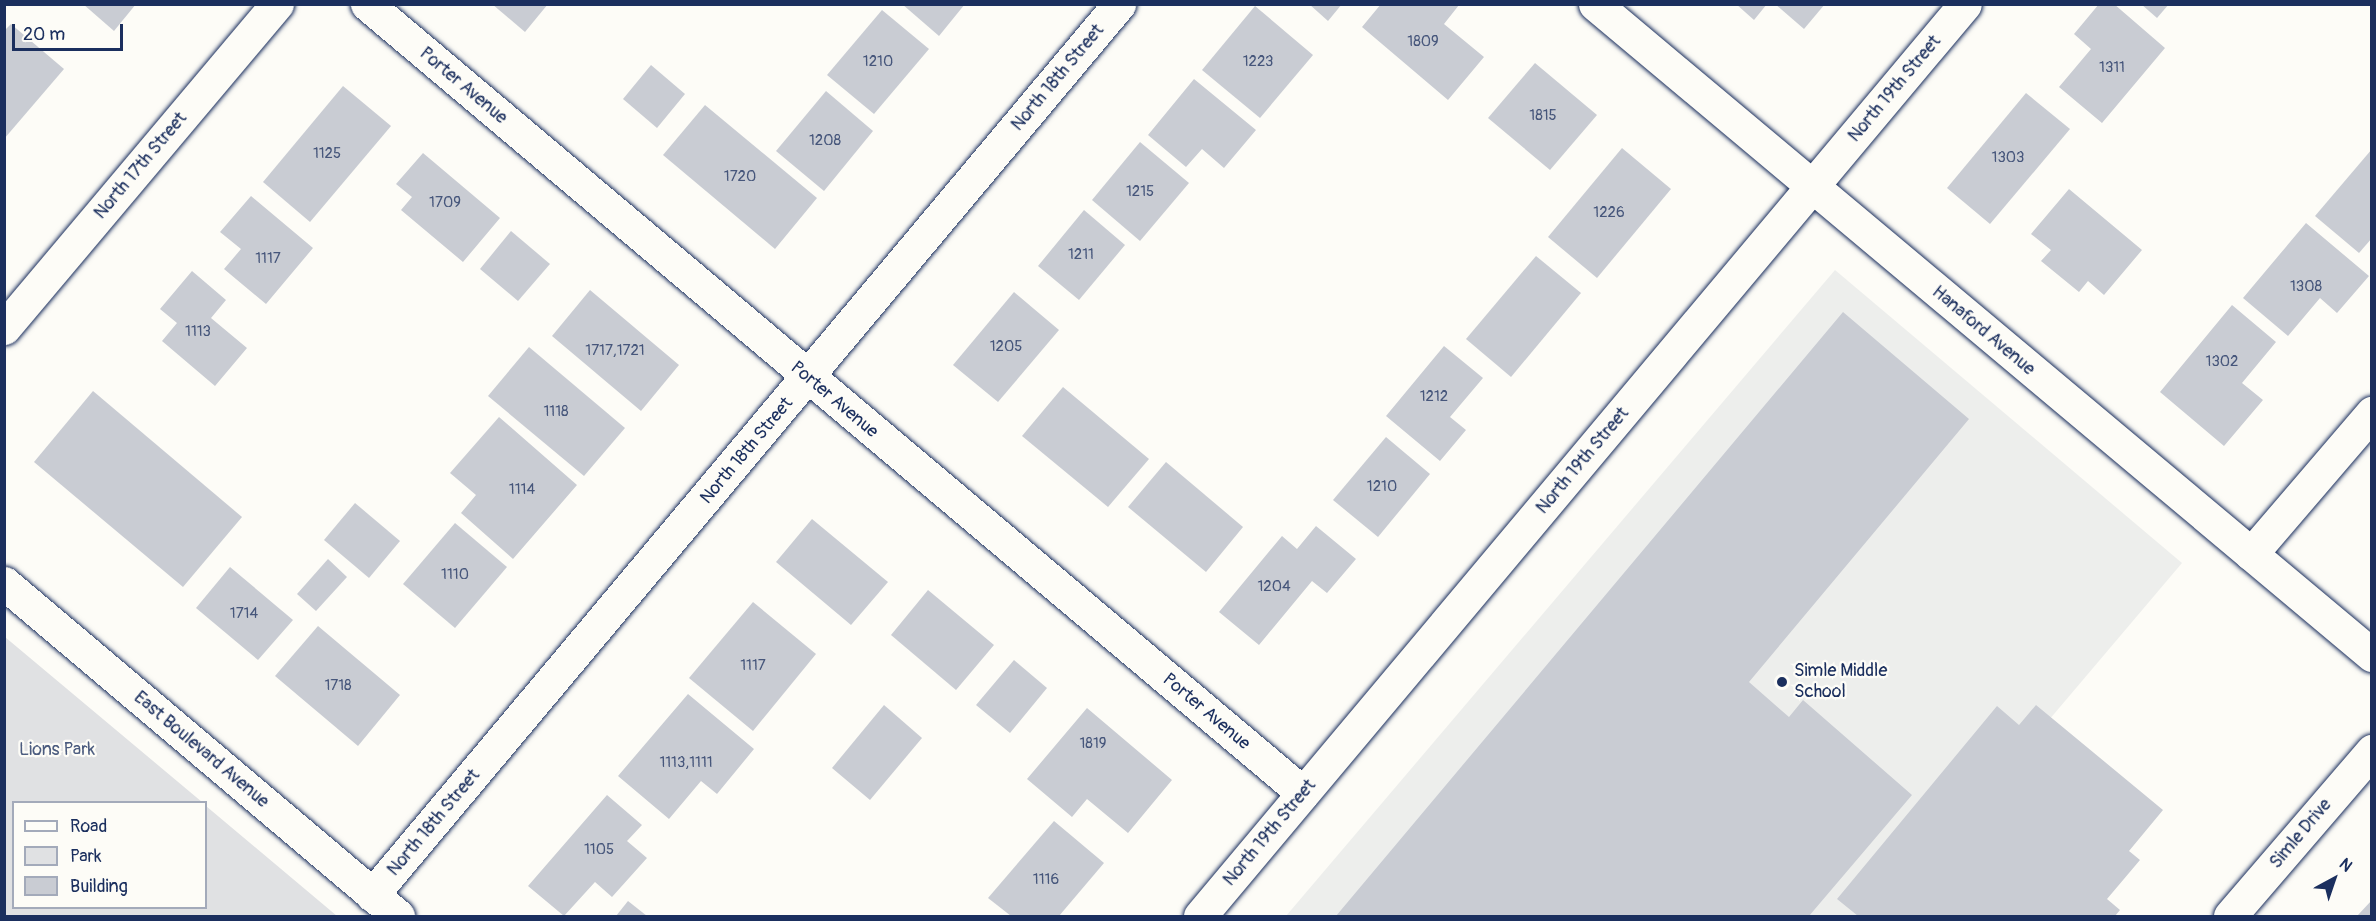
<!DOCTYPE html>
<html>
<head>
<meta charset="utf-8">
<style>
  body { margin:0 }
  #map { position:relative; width:2376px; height:921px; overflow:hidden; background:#fdfcf7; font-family:Pangolin,sans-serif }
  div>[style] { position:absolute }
  .built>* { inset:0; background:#edeeec }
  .green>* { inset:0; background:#e0e1e3 }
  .building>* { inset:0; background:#c9ccd3 }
  .roads { filter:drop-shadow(0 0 2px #1b2f5e) drop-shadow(0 0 2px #1b2f5e) }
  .street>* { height:33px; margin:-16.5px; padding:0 16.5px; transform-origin:16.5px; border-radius:16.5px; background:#fdfcf7 }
  .dots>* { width:16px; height:16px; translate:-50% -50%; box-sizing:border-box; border:3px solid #fdfcf7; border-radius:50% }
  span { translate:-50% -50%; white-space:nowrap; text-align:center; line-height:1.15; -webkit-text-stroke:4.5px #fdfcf7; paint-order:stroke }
  .number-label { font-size:15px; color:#46567b }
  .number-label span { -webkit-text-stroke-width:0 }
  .street-label { font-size:18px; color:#1b2f5e }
  .poi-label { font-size:18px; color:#1b2f5e }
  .left { translate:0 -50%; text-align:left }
  .park-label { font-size:18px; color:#4c5c7f }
  .frame { position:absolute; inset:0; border:6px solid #1b2f5e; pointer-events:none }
  .legend { position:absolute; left:12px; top:801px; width:195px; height:108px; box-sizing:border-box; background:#fdfcf7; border:2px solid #a3aaba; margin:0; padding:8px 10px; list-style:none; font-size:18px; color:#1b2f5e }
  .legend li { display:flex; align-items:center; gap:12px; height:30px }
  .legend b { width:30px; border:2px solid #a3aaba }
  .north { position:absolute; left:2304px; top:849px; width:60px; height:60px; -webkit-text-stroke:4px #fdfcf7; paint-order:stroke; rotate:40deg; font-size:16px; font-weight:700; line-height:24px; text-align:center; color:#1b2f5e }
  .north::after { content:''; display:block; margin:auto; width:21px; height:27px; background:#1b2f5e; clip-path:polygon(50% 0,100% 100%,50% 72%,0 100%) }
  .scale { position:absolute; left:12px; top:24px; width:111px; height:27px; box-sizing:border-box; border:3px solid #1b2f5e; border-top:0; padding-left:8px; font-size:18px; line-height:21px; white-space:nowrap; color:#1b2f5e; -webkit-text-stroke:4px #fdfcf7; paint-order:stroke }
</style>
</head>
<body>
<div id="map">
  <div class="built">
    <div style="clip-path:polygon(1835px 270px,2182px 563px,1883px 916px,1286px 916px)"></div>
  </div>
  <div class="green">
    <div style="clip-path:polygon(5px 637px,202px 802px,14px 802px,14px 908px,206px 908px,206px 806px,337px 916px,5px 916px)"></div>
  </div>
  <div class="building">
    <div style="clip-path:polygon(83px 4px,136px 4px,114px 31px)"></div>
    <div style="clip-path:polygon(492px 4px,548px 4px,525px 32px)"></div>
    <div style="clip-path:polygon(902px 4px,965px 4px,939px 36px)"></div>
    <div style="clip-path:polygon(1309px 4px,1342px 4px,1328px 21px)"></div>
    <div style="clip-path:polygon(1381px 4px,1459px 5px,1444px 24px,1484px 57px,1448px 100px,1362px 27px)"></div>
    <div style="clip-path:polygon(1736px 4px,1767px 4px,1754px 20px)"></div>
    <div style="clip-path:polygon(1775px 4px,1825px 4px,1804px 29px)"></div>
    <div style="clip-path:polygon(2099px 4px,2114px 4px,2165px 48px,2102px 123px,2059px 87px,2091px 49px,2074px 34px)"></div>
    <div style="clip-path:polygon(2141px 4px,2169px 4px,2157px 18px)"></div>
    <div style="clip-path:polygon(1255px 6px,1313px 55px,1260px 118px,1202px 70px)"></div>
    <div style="clip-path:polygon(882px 10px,929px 49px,874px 114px,827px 75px)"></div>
    <div style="clip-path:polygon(11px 24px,64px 69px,4px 139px,4px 31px)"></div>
    <div style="clip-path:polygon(1535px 63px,1597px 115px,1550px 170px,1488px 118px)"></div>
    <div style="clip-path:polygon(651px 65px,685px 94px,657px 128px,623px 99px)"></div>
    <div style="clip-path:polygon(1194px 79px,1256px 130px,1224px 168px,1202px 149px,1186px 167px,1148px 135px)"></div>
    <div style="clip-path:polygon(343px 86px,391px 126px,310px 222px,263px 182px)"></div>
    <div style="clip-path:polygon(826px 91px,873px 131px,824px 191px,776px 151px)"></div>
    <div style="clip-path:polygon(2026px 93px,2070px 129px,1990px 224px,1947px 188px)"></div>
    <div style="clip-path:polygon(705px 105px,817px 198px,775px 249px,663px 155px)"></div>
    <div style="clip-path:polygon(1140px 142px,1189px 183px,1140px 241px,1092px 200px)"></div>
    <div style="clip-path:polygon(1622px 148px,1671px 189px,1597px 278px,1548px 237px)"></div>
    <div style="clip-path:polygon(2372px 149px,2372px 238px,2359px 253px,2315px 216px)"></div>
    <div style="clip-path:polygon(423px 153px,500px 218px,463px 262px,401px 210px,412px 197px,396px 184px)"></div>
    <div style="clip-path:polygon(2069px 189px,2142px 250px,2104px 295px,2088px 281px,2079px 292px,2041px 261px,2051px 250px,2031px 234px)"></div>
    <div style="clip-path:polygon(251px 196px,313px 248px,266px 304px,224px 269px,241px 249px,220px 232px)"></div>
    <div style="clip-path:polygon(1084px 210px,1125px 245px,1079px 300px,1038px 266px)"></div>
    <div style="clip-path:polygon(2306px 223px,2369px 276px,2337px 313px,2320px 298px,2288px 336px,2243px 298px)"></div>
    <div style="clip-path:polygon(511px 231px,550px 264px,518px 301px,480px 269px)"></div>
    <div style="clip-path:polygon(1536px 256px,1581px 293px,1511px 377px,1466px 339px)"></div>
    <div style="clip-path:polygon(192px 271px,226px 300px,211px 318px,247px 348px,215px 386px,162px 341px,177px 323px,160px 309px)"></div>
    <div style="clip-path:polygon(590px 290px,679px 365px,641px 411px,552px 336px)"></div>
    <div style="clip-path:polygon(1014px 292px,1059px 330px,998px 402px,953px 365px)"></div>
    <div style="clip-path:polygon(2232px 305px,2276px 342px,2242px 383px,2263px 400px,2224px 446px,2160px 392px)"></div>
    <div style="clip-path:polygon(1843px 312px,1969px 419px,1749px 682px,1789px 717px,1803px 700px,1912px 795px,1809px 916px,1336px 916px)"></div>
    <div style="clip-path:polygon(1444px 346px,1483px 378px,1450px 417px,1466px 430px,1440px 461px,1386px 416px)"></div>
    <div style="clip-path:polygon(529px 347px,625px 428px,584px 476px,488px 396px)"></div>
    <div style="clip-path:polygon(1063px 387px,1149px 459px,1108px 507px,1022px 436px)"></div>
    <div style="clip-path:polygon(93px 391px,242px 517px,183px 587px,34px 462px)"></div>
    <div style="clip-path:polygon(499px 417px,577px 485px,513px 559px,461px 513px,476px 495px,450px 473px)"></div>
    <div style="clip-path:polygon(1386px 437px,1430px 474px,1378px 537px,1333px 500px)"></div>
    <div style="clip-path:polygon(1166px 462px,1243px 527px,1206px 572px,1128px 507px)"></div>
    <div style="clip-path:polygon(355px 503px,400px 541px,369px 578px,324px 540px)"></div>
    <div style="clip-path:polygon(812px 519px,888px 582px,851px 625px,776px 562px)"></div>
    <div style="clip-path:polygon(455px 523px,507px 567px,455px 628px,403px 584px)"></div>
    <div style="clip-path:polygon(1316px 526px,1356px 559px,1327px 593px,1312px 581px,1259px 645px,1219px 612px,1282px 536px,1297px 549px)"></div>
    <div style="clip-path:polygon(328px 559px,347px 577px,316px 611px,297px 594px)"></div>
    <div style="clip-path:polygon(230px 567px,293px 620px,258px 660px,196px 608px)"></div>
    <div style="clip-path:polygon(928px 590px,994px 645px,956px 690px,891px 635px)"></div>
    <div style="clip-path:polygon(753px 602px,816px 654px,753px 731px,689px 678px)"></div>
    <div style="clip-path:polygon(318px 626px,400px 695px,358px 746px,275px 676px)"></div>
    <div style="clip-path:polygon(1014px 660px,1047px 688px,1010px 733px,976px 705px)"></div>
    <div style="clip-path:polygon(688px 694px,754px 749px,717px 794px,701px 781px,669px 819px,618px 776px)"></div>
    <div style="clip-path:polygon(884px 705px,922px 738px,870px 800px,832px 768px)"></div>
    <div style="clip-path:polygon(2036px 705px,2163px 810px,2129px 851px,2140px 860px,2107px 899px,2120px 910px,2115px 916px,1858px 916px,1837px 899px,1997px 706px,2019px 725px)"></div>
    <div style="clip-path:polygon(1087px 708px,1172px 780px,1128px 833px,1087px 799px,1072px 817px,1027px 779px)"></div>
    <div style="clip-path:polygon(607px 795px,642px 825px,627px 841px,647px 858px,612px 897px,595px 882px,564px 916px,528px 886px)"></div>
    <div style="clip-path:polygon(1054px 821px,1104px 863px,1059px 916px,1011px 916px,988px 898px)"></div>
    <div style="clip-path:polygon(2372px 900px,2372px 916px,2357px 916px)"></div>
    <div style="clip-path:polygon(628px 901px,647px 916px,616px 916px)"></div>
  </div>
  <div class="roads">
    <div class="street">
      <div style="left:367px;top:4px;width:1224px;rotate:40.13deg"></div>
      <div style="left:1595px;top:4px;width:1014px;rotate:39.96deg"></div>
      <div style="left:4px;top:328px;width:424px;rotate:-49.9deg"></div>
      <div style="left:2251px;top:554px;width:186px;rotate:-49.4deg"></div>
      <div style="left:4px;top:583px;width:516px;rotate:40.2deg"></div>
      <div style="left:372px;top:895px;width:1163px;rotate:-50.02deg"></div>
      <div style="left:1200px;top:916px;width:1190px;rotate:-50.01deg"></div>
      <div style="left:2230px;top:916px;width:218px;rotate:-49.3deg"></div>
    </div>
  </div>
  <div class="dots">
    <div style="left:1782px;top:682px;background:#1b2f5e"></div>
  </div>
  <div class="number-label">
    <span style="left:1423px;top:42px">1809</span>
    <span style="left:878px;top:62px">1210</span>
    <span style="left:1258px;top:62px">1223</span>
    <span style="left:2112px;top:68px">1311</span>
    <span style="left:1543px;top:116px">1815</span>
    <span style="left:825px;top:141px">1208</span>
    <span style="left:327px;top:154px">1125</span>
    <span style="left:2008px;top:158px">1303</span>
    <span style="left:740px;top:177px">1720</span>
    <span style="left:1140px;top:192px">1215</span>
    <span style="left:445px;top:203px">1709</span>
    <span style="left:1609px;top:213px">1226</span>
    <span style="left:1081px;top:255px">1211</span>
    <span style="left:268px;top:259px">1117</span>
    <span style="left:2306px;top:287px">1308</span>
    <span style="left:198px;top:332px">1113</span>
    <span style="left:1006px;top:347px">1205</span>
    <span style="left:615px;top:351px">1717,1721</span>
    <span style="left:2222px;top:362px">1302</span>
    <span style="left:1434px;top:397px">1212</span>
    <span style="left:556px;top:412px">1118</span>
    <span style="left:1382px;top:487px">1210</span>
    <span style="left:522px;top:490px">1114</span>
    <span style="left:455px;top:575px">1110</span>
    <span style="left:1274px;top:587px">1204</span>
    <span style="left:244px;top:614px">1714</span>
    <span style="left:753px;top:666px">1117</span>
    <span style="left:338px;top:686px">1718</span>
    <span style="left:1093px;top:744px">1819</span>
    <span style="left:686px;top:763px">1113,1111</span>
    <span style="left:599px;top:850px">1105</span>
    <span style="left:1046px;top:880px">1116</span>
  </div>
  <div class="street-label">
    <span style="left:1058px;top:78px;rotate:-50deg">North 18th Street</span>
    <span style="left:463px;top:86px;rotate:40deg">Porter Avenue</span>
    <span style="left:1895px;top:89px;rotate:-50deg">North 19th Street</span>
    <span style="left:141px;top:166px;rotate:-50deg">North 17th Street</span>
    <span style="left:1983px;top:331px;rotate:40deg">Hanaford Avenue</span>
    <span style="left:834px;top:400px;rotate:40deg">Porter Avenue</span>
    <span style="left:747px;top:451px;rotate:-50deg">North 18th Street</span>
    <span style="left:1583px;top:461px;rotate:-50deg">North 19th Street</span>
    <span style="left:1206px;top:712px;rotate:40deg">Porter Avenue</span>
    <span style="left:201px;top:750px;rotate:40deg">East Boulevard Avenue</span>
    <span style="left:434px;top:823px;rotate:-50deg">North 18th Street</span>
    <span style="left:1270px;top:833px;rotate:-50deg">North 19th Street</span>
    <span style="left:2301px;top:834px;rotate:-50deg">Simle Drive</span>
  </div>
  <div class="poi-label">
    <span class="left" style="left:1794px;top:682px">Simle Middle<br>School</span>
  </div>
  <div class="park-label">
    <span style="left:57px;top:750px">Lions Park</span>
  </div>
  <div class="frame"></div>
  <ul class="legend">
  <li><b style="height:8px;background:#fdfcf7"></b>Road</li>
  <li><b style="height:16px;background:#e0e1e3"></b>Park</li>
  <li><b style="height:16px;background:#c9ccd3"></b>Building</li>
  </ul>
  <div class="north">N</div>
  <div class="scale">20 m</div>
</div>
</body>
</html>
